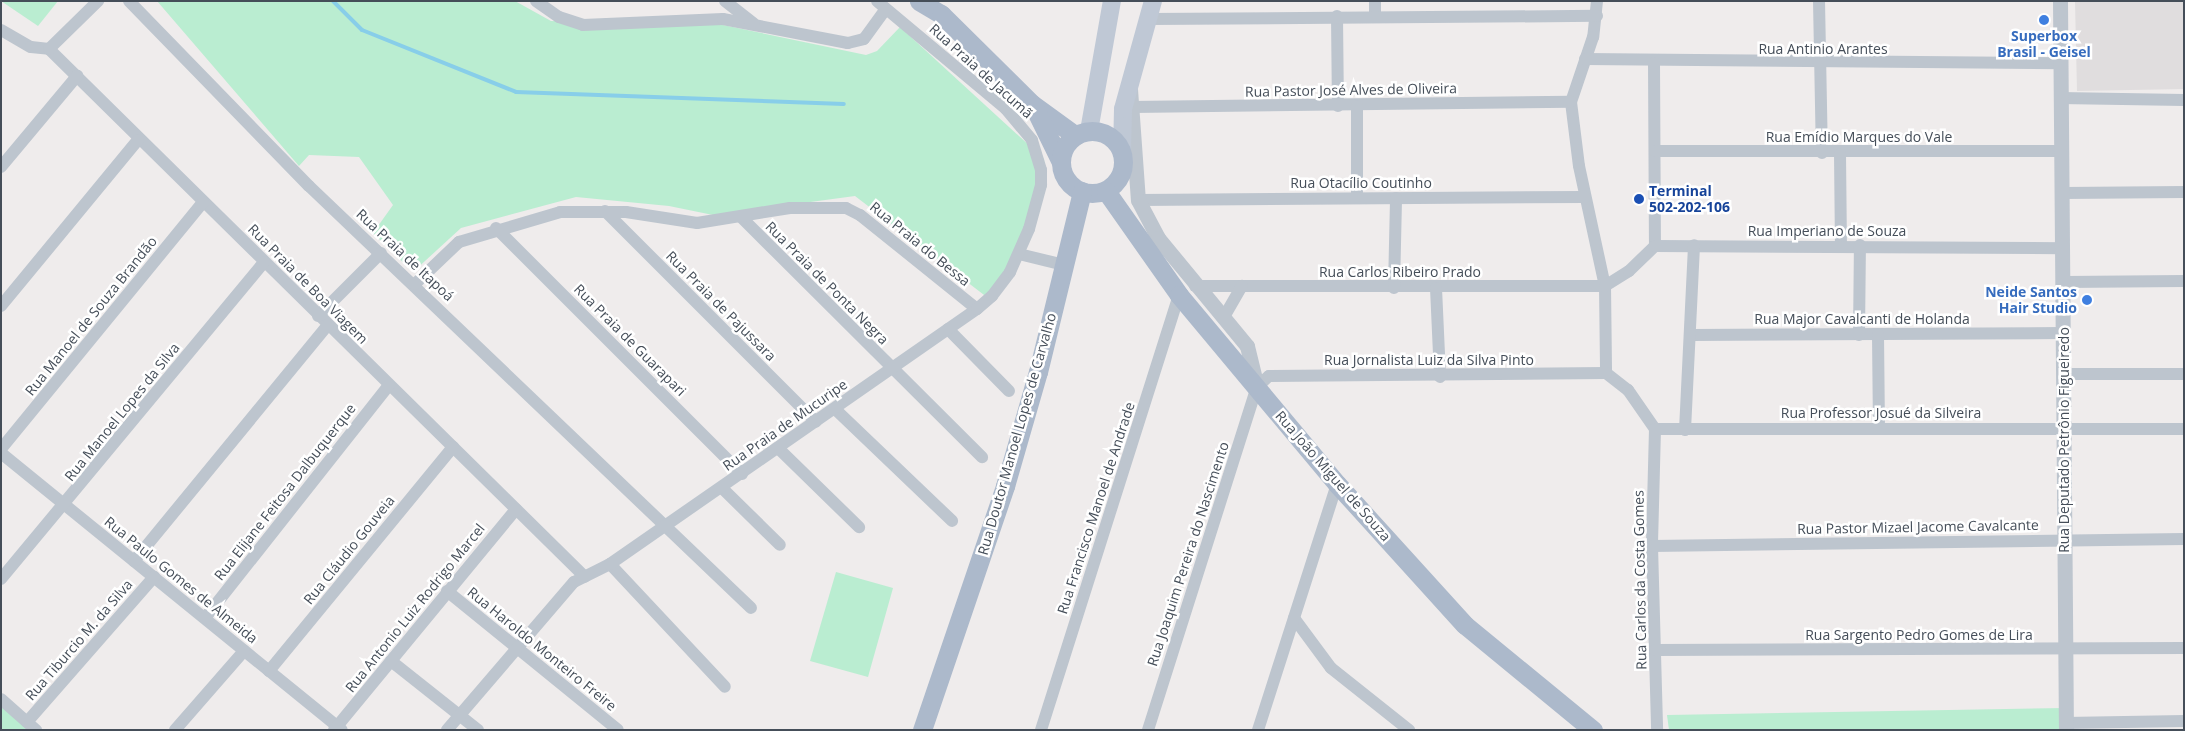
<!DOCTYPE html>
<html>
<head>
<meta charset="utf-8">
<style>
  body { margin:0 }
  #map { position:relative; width:2185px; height:731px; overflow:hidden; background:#efecec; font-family:"Open Sans",sans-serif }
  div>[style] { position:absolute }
  .education>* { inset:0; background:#e0ddde }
  .green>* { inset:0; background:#baedd1 }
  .stream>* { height:4px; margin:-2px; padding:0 2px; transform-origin:2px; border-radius:2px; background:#88cee9 }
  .minor>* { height:12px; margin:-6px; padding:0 6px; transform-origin:6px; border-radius:6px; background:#bdc5ce }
  .tertiary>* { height:15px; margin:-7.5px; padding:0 7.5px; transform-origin:7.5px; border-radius:7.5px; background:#bdc5ce }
  .secondary>* { height:18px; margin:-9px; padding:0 9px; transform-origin:9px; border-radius:9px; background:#bfc8d5 }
  .primary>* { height:19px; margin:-9.5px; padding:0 9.5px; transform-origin:9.5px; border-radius:9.5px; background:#acb9cb }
  .primary>.ring { margin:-9.5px; padding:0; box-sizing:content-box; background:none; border:19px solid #acb9cb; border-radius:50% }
  .dots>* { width:14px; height:14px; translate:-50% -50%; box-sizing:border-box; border:2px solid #fff; border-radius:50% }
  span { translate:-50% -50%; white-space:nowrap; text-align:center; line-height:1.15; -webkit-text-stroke:5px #fff; paint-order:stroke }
  .shop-label { font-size:14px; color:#366cbe; font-weight:700 }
  .right { translate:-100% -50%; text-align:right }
  .street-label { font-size:14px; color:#454e59 }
  .transit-label { font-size:14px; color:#164399; font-weight:700 }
  .left { translate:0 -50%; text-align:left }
  .frame { position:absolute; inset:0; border:2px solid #454e59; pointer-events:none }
</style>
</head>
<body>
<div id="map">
  <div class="education">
    <div style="clip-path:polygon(2075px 1px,2184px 1px,2184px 89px,2077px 91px)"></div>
  </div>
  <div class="green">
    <div style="clip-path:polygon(1px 1px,58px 1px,38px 26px)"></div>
    <div style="clip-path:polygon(157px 1px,515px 1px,551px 21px,723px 25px,866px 55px,877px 51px,900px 27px,1044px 159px,1046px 184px,1026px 247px,988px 298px,855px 196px,713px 215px,669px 206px,576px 197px,461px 228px,413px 272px,373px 233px,393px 205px,359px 157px,309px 155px,299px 166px)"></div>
    <div style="clip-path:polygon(836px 572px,893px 588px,868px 677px,810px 661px)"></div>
    <div style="clip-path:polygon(1px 699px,36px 730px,1px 730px)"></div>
    <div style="clip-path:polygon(2065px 708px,2065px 730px,1669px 730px,1667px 715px)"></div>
  </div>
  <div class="stream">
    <div style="left:333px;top:1px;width:41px;rotate:45deg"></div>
    <div style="left:362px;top:30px;width:166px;rotate:21.9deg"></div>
    <div style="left:516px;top:92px;width:328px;rotate:2.1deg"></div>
  </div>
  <div class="minor">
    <div style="left:129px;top:1px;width:258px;rotate:45.8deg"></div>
    <div style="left:309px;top:186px;width:611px;rotate:43.67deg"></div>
    <div style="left:536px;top:1px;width:28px;rotate:35deg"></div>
    <div style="left:559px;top:17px;width:25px;rotate:18deg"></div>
    <div style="left:583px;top:25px;width:140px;rotate:-2.5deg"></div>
    <div style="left:723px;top:19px;width:127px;rotate:10.9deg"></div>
    <div style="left:848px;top:43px;width:16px;rotate:-14deg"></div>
    <div style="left:864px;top:39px;width:37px;rotate:-54deg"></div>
    <div style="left:725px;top:1px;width:36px;rotate:38deg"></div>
    <div style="left:1597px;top:1px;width:36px;rotate:96deg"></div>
    <div style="left:1593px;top:37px;width:69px;rotate:108.7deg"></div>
    <div style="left:1571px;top:102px;width:64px;rotate:82.9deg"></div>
    <div style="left:1579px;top:166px;width:123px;rotate:77.8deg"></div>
    <div style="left:1605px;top:286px;width:87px;rotate:89.3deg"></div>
    <div style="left:1819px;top:1px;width:152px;rotate:88.9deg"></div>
    <div style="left:1337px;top:16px;width:90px;rotate:89.4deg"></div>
    <div style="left:1375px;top:16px;width:15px;rotate:-90deg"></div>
    <div style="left:1149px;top:19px;width:448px;rotate:-0.4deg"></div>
    <div style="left:1px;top:30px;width:34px;rotate:30deg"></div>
    <div style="left:31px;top:47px;width:18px;rotate:6deg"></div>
    <div style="left:49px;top:49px;width:752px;rotate:44.57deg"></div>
    <div style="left:49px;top:49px;width:69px;rotate:-44.4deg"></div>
    <div style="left:1585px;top:59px;width:476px;rotate:0.5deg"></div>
    <div style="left:1654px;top:63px;width:183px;rotate:89.7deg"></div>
    <div style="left:2060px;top:98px;width:124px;rotate:0.9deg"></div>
    <div style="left:1132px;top:107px;width:439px;rotate:-0.7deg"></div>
    <div style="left:1655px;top:151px;width:407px"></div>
    <div style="left:1840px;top:154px;width:91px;rotate:89.4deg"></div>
    <div style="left:1px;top:167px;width:119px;rotate:-50.1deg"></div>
    <div style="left:2063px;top:193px;width:121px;rotate:-0.5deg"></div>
    <div style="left:1357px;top:198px;width:92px;rotate:-90deg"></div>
    <div style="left:1138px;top:200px;width:447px;rotate:-0.4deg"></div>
    <div style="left:605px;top:211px;width:298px;rotate:45deg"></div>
    <div style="left:742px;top:218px;width:339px;rotate:44.9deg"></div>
    <div style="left:496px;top:228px;width:348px;rotate:45deg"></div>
    <div style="left:1019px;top:254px;width:46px;rotate:13.7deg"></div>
    <div style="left:2064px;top:282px;width:120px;rotate:-0.5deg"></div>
    <div style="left:415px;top:284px;width:61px;rotate:-43.7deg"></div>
    <div style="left:459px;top:242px;width:105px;rotate:-16.5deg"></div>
    <div style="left:560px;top:212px;width:66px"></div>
    <div style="left:626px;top:212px;width:72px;rotate:8.8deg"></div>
    <div style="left:697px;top:223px;width:94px;rotate:-9.2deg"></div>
    <div style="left:790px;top:208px;width:56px"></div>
    <div style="left:846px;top:208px;width:16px;rotate:27deg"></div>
    <div style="left:860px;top:215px;width:150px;rotate:38.8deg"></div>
    <div style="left:1195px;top:286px;width:410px"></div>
    <div style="left:1605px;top:286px;width:28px;rotate:-32deg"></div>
    <div style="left:1629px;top:271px;width:36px;rotate:-44deg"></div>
    <div style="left:1655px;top:246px;width:408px;rotate:0.3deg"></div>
    <div style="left:1394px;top:288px;width:90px;rotate:-88.7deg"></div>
    <div style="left:1436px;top:288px;width:89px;rotate:87.4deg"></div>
    <div style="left:1px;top:306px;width:215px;rotate:-50.5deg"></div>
    <div style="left:318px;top:316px;width:89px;rotate:-45deg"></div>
    <div style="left:1224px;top:317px;width:36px;rotate:-60deg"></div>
    <div style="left:948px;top:329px;width:87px;rotate:45.5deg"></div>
    <div style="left:1692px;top:335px;width:371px;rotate:-0.3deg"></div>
    <div style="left:1859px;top:335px;width:90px;rotate:-89.4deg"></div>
    <div style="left:1878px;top:335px;width:91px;rotate:89.4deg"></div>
    <div style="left:1606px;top:373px;width:28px;rotate:38deg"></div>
    <div style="left:1628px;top:390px;width:47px;rotate:55.3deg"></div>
    <div style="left:2063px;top:374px;width:121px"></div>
    <div style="left:835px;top:409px;width:162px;rotate:43.7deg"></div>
    <div style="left:1655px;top:429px;width:529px"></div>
    <div style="left:1655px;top:429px;width:117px;rotate:91.5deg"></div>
    <div style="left:1652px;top:546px;width:184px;rotate:88.4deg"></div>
    <div style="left:1685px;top:430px;width:185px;rotate:-87.2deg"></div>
    <div style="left:1px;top:449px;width:319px;rotate:-50.7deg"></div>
    <div style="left:779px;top:449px;width:112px;rotate:44.3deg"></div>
    <div style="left:1px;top:453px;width:439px;rotate:39.1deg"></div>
    <div style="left:722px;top:488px;width:81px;rotate:44.5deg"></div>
    <div style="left:1652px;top:546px;width:532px;rotate:-0.75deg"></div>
    <div style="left:134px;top:561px;width:306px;rotate:-50.6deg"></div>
    <div style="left:610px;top:564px;width:168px;rotate:46.9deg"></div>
    <div style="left:1px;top:579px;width:412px;rotate:-50.3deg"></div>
    <div style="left:447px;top:591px;width:220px;rotate:39.1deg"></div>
    <div style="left:205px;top:618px;width:297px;rotate:-51.7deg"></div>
    <div style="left:1294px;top:618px;width:62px;rotate:53.5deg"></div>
    <div style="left:1331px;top:668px;width:100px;rotate:38.5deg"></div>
    <div style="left:1655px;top:650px;width:529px;rotate:-0.22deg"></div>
    <div style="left:391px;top:661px;width:111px;rotate:38.4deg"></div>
    <div style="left:269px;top:671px;width:290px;rotate:-50.6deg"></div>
    <div style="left:1px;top:699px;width:47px;rotate:41.5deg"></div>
    <div style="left:27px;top:722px;width:193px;rotate:-48.8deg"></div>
    <div style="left:2065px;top:723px;width:119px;rotate:-1deg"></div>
    <div style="left:175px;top:730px;width:105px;rotate:-48.9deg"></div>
    <div style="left:334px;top:730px;width:286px;rotate:-50.5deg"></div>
    <div style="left:447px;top:730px;width:195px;rotate:-49.4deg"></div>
    <div style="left:574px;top:582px;width:40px;rotate:-26.6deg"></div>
    <div style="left:610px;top:564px;width:447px;rotate:-34.8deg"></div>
    <div style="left:977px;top:309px;width:20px;rotate:-41deg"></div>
    <div style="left:992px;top:296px;width:30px;rotate:-53deg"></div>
    <div style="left:1010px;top:272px;width:47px;rotate:-66.2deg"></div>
    <div style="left:1029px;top:229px;width:46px;rotate:-74.7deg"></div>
    <div style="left:1041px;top:185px;width:15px;rotate:-90deg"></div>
    <div style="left:1041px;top:170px;width:31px;rotate:-107deg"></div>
    <div style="left:1032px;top:140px;width:40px;rotate:-130deg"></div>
    <div style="left:1006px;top:109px;width:168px;rotate:-140.1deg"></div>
    <div style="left:1041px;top:730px;width:456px;rotate:-72.4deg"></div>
    <div style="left:1148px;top:730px;width:360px;rotate:-72.4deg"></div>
    <div style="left:1257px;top:387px;width:16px;rotate:-43deg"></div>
    <div style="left:1269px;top:376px;width:337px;rotate:-0.5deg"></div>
    <div style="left:1258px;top:730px;width:258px;rotate:-72.2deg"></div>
  </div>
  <div class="tertiary">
    <div style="left:2060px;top:1px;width:729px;rotate:89.53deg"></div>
    <div style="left:1130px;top:89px;width:111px;rotate:85.9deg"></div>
    <div style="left:1138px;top:200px;width:43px;rotate:62.2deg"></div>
    <div style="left:1158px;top:238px;width:140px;rotate:50.5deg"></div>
    <div style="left:1247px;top:346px;width:42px;rotate:76.3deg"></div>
  </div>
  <div class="secondary">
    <div style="left:1089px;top:131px;width:132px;rotate:-80deg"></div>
    <div style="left:1122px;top:153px;width:44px;rotate:-88.7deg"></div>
    <div style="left:1123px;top:109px;width:112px;rotate:-74.5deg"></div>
  </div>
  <div class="primary">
    <div style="left:919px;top:1px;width:26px;rotate:31deg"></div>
    <div style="left:941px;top:14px;width:128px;rotate:44.7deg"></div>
    <div style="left:1032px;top:104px;width:54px;rotate:36deg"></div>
    <div style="left:1034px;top:107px;width:61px;rotate:63.9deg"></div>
    <div class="ring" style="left:1061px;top:131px;width:43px;height:43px"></div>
    <div style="left:1106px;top:191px;width:127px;rotate:54.9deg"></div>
    <div style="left:1179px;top:295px;width:246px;rotate:50.1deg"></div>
    <div style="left:1337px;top:484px;width:190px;rotate:47.8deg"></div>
    <div style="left:1465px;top:625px;width:166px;rotate:39.4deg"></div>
    <div style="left:922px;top:730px;width:258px;rotate:-71.2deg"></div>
    <div style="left:1005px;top:486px;width:119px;rotate:-73.9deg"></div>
    <div style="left:1038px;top:372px;width:186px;rotate:-76.3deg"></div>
  </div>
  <div class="dots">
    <div style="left:2044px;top:20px;background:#3f7fe0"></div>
    <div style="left:1639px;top:199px;background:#1a4fb4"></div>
    <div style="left:2087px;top:300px;background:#3f7fe0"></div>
  </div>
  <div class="shop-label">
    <span style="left:2044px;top:44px">Superbox<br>Brasil - Geisel</span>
    <span class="right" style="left:2077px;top:300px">Neide Santos<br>Hair Studio</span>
  </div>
  <div class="street-label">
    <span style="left:1823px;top:49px">Rua Antinio Arantes</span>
    <span style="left:981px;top:71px;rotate:42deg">Rua Praia de Jacumã</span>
    <span style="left:1351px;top:90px;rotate:-1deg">Rua Pastor José Alves de Oliveira</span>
    <span style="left:1859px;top:137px">Rua Emídio Marques do Vale</span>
    <span style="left:1361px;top:183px">Rua Otacílio Coutinho</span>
    <span style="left:1827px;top:231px">Rua Imperiano de Souza</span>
    <span style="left:920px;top:244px;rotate:39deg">Rua Praia do Bessa</span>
    <span style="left:405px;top:255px;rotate:43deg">Rua Praia de Itapoá</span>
    <span style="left:1400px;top:272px">Rua Carlos Ribeiro Prado</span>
    <span style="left:827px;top:283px;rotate:45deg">Rua Praia de Ponta Negra</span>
    <span style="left:308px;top:284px;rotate:45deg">Rua Praia de Boa Viagem</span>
    <span style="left:721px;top:306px;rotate:45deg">Rua Praia de Pajussara</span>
    <span style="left:91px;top:316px;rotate:-51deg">Rua Manoel de Souza Brandão</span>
    <span style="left:1862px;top:319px">Rua Major Cavalcanti de Holanda</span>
    <span style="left:630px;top:340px;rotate:45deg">Rua Praia de Guarapari</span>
    <span style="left:1429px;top:360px">Rua Jornalista Luiz da Silva Pinto</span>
    <span style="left:122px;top:412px;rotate:-51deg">Rua Manoel Lopes da Silva</span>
    <span style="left:1881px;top:413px">Rua Professor Josué da Silveira</span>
    <span style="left:785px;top:425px;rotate:-35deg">Rua Praia de Mucuripe</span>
    <span style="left:1017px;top:434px;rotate:-74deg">Rua Doutor Manoel Lopes de Carvalho</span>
    <span style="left:2064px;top:440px;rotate:-90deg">Rua Deputado Petrônio Figueiredo</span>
    <span style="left:1333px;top:476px;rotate:49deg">Rua João Miguel de Souza</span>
    <span style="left:285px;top:492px;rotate:-52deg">Rua Elijane Feitosa Dalbuquerque</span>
    <span style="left:1096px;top:508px;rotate:-72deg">Rua Francisco Manoel de Andrade</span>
    <span style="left:1918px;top:527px;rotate:-1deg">Rua Pastor Mizael Jacome Cavalcante</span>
    <span style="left:349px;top:550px;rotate:-51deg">Rua Cláudio Gouveia</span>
    <span style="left:1188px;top:554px;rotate:-72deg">Rua Joaquim Pereira do Nascimento</span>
    <span style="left:181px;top:580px;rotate:39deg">Rua Paulo Gomes de Almeida</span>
    <span style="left:1640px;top:580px;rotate:-91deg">Rua Carlos da Costa Gomes</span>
    <span style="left:415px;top:608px;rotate:-51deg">Rua Antonio Luiz Rodrigo Marcel</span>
    <span style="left:1919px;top:635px">Rua Sargento Pedro Gomes de Lira</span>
    <span style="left:79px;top:640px;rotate:-49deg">Rua Tiburcio M. da Silva</span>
    <span style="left:542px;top:649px;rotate:39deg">Rua Haroldo Monteiro Freire</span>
  </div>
  <div class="transit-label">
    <span class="left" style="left:1649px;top:199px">Terminal<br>502-202-106</span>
  </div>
  <div class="frame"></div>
</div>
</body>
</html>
